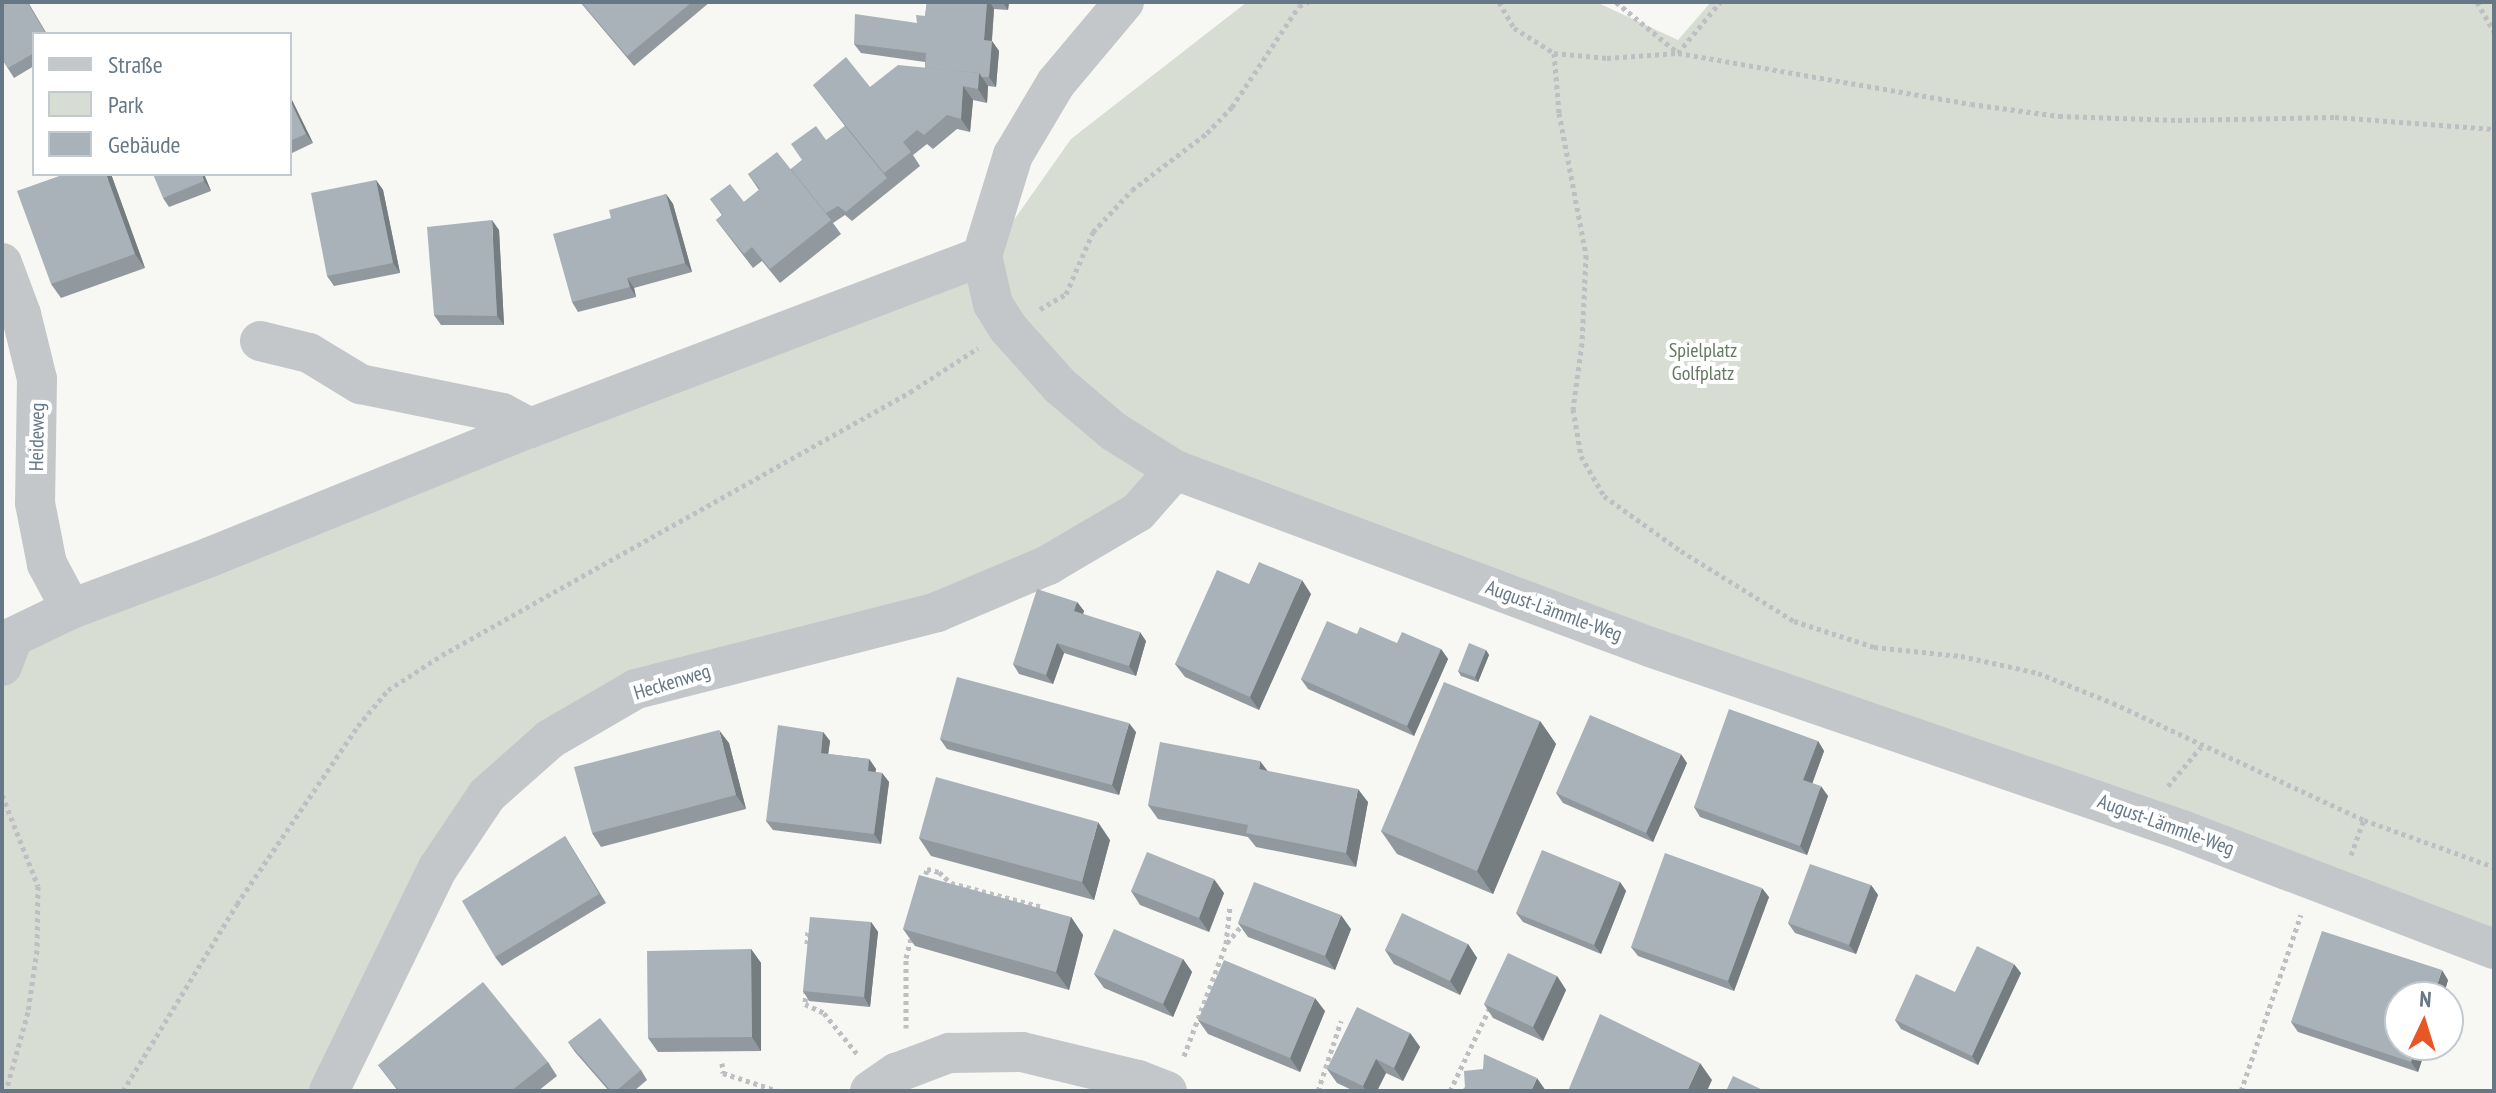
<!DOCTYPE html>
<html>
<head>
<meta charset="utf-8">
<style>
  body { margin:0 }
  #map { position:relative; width:2496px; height:1093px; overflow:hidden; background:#f7f7f4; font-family:"PT Sans Narrow",sans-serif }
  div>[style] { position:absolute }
  .green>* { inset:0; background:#d7ddd3 }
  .path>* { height:5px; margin-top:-2.5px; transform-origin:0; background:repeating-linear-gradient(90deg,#bdbfc2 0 4px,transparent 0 8px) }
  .street>* { height:40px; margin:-20px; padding:0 20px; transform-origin:20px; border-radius:20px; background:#c3c7ca }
  .wall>* { inset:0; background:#91999e }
  .shaded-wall>* { inset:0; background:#767d81 }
  .building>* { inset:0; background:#a9b2b8 }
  span { translate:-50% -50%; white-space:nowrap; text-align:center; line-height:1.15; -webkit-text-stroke:8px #fff; paint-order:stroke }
  .park-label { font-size:20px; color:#657861 }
  .street-label { font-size:20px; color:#667786 }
  .frame { position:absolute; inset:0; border:4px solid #667786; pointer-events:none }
  .legend { position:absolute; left:32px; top:32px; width:260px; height:144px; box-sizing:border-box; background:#fff; border:2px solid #c2c9cf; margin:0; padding:10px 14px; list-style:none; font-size:24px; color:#667786 }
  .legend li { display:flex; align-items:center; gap:16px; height:40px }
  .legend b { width:40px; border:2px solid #c2c9cf }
  .north { position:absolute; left:2384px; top:981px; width:80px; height:80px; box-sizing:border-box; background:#fff; border:2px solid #c2c9cf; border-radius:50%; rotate:4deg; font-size:22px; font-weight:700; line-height:32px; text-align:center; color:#667786 }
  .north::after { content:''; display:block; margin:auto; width:28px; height:36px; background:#e75725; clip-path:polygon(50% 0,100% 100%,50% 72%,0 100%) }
</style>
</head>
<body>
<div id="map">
  <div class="green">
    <div style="clip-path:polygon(1247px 2px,1596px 2px,1678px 40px,1711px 2px,2494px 2px,2494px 949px,1175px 470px,1048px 565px,636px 689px,487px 795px,328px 1091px,2px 1091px,2px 666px,13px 637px,1009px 227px,1071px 139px)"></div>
  </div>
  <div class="path">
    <div style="left:1499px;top:2px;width:30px;rotate:60deg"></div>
    <div style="left:1514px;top:28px;width:47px;rotate:32deg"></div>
    <div style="left:1554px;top:53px;width:53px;rotate:5.4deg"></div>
    <div style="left:1607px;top:58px;width:71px;rotate:-4deg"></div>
    <div style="left:1678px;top:53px;width:66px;rotate:-50.5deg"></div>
    <div style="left:1616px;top:2px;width:80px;rotate:39.4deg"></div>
    <div style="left:1678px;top:53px;width:297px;rotate:9.9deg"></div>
    <div style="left:1971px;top:104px;width:89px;rotate:7.8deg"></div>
    <div style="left:2059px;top:116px;width:119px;rotate:1.9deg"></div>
    <div style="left:2178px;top:120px;width:157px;rotate:-1.1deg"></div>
    <div style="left:2335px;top:117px;width:159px;rotate:4.3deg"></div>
    <div style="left:2477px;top:2px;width:34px;rotate:60deg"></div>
    <div style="left:1554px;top:53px;width:60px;rotate:85.2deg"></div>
    <div style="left:1559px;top:113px;width:145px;rotate:79.2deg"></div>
    <div style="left:1586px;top:255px;width:88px;rotate:92.6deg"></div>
    <div style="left:1582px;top:343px;width:67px;rotate:97.8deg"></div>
    <div style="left:1573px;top:409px;width:48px;rotate:80.3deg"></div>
    <div style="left:1581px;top:456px;width:46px;rotate:60.1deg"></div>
    <div style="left:1604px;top:496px;width:95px;rotate:35.5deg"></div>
    <div style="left:1681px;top:551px;width:133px;rotate:31.8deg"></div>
    <div style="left:1794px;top:621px;width:84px;rotate:18deg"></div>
    <div style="left:1874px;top:647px;width:87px;rotate:5.9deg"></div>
    <div style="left:1961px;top:656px;width:79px;rotate:12.4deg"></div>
    <div style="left:2038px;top:673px;width:81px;rotate:21.8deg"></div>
    <div style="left:2113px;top:703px;width:277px;rotate:25deg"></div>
    <div style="left:2364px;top:820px;width:138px;rotate:19.9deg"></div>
    <div style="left:1040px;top:309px;width:30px;rotate:-30deg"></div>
    <div style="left:1066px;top:294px;width:68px;rotate:-66.5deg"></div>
    <div style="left:1093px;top:232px;width:57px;rotate:-47.1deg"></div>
    <div style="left:1132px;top:190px;width:94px;rotate:-37.2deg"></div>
    <div style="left:1207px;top:133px;width:36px;rotate:-46deg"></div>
    <div style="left:1232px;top:107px;width:121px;rotate:-56.4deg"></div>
    <div style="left:1299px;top:6px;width:10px;rotate:-24deg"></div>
    <div style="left:2168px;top:786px;width:51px;rotate:-49.8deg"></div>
    <div style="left:2px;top:795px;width:98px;rotate:68.4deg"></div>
    <div style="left:38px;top:886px;width:64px;rotate:90.9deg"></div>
    <div style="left:37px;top:950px;width:63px;rotate:98.3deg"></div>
    <div style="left:28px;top:1012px;width:82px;rotate:105.6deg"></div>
    <div style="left:2351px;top:855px;width:37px;rotate:-70deg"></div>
    <div style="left:924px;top:882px;width:13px;rotate:-77deg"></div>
    <div style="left:927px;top:869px;width:12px;rotate:14deg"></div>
    <div style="left:939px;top:872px;width:16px;rotate:43deg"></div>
    <div style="left:951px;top:883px;width:94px;rotate:14.8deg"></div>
    <div style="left:1227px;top:943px;width:26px;rotate:-50deg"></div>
    <div style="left:807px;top:944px;width:13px;rotate:-86deg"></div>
    <div style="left:806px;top:990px;width:14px;rotate:94deg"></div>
    <div style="left:805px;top:1004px;width:21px;rotate:25deg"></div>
    <div style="left:824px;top:1013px;width:54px;rotate:51deg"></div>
    <div style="left:906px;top:1028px;width:70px;rotate:-90deg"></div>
    <div style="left:906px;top:958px;width:25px;rotate:-76deg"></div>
    <div style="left:1184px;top:1056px;width:120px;rotate:-69.4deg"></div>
    <div style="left:1226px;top:944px;width:38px;rotate:-84deg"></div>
    <div style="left:722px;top:1063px;width:10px;rotate:84deg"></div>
    <div style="left:723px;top:1073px;width:58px;rotate:18.1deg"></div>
    <div style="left:123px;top:1091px;width:219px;rotate:-58.6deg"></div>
    <div style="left:237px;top:904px;width:215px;rotate:-55.8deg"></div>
    <div style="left:358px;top:726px;width:47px;rotate:-50.2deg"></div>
    <div style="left:388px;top:690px;width:64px;rotate:-32.9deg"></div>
    <div style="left:442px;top:655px;width:537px;rotate:-29.33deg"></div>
    <div style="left:910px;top:392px;width:81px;rotate:-32.9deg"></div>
    <div style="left:1318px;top:1091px;width:74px;rotate:-71.8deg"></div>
    <div style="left:1450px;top:1091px;width:93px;rotate:-64.5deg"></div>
    <div style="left:2241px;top:1091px;width:186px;rotate:-71.2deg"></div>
  </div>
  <div class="street">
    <div style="left:1124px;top:2px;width:106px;rotate:130deg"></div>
    <div style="left:1056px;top:83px;width:84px;rotate:120.8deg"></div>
    <div style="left:1013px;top:155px;width:106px;rotate:107.1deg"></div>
    <div style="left:982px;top:256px;width:49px;rotate:77.1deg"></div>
    <div style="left:993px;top:304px;width:28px;rotate:58deg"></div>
    <div style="left:1008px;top:328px;width:78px;rotate:48.1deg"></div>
    <div style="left:1060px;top:386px;width:70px;rotate:40.3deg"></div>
    <div style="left:1113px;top:431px;width:73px;rotate:32.2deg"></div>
    <div style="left:1175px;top:470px;width:507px;rotate:20.44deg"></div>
    <div style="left:1650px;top:647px;width:563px;rotate:18.98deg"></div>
    <div style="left:2182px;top:830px;width:334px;rotate:20.9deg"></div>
    <div style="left:2px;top:263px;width:54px;rotate:69.6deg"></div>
    <div style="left:21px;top:314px;width:67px;rotate:76.2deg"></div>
    <div style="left:37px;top:379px;width:124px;rotate:90.9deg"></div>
    <div style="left:35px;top:503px;width:62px;rotate:78.9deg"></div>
    <div style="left:47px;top:564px;width:51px;rotate:61.9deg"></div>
    <div style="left:260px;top:341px;width:50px;rotate:13.8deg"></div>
    <div style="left:309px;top:353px;width:60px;rotate:31.3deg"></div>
    <div style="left:360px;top:384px;width:145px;rotate:11.5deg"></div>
    <div style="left:502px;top:413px;width:32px;rotate:28deg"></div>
    <div style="left:2px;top:666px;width:31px;rotate:-69deg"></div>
    <div style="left:13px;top:637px;width:64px;rotate:-25.8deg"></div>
    <div style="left:71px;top:609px;width:148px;rotate:-20.5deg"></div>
    <div style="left:210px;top:557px;width:345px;rotate:-22deg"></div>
    <div style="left:530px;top:428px;width:484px;rotate:-20.8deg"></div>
    <div style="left:329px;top:1091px;width:248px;rotate:-64deg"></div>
    <div style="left:438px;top:868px;width:88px;rotate:-56.1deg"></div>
    <div style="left:487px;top:795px;width:84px;rotate:-41.6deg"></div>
    <div style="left:550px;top:739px;width:99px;rotate:-30.2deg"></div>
    <div style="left:636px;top:689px;width:311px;rotate:-14.3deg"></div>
    <div style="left:937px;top:612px;width:121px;rotate:-22.9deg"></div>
    <div style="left:1048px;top:565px;width:104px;rotate:-30.5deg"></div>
    <div style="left:1138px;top:512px;width:56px;rotate:-48.6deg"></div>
    <div style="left:870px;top:1091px;width:32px;rotate:-35deg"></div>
    <div style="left:896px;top:1073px;width:57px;rotate:-20.7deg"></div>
    <div style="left:949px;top:1053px;width:73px;rotate:-0.8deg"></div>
    <div style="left:1022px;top:1052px;width:119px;rotate:13.6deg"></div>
    <div style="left:1138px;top:1080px;width:31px;rotate:21deg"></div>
  </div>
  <div class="wall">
    <div style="clip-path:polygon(2px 2px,28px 2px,47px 34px,34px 34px,34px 66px,14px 78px,2px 59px)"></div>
    <div style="clip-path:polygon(580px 2px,710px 2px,634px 66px)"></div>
    <div style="clip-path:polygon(927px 2px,1009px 2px,1008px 10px,994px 9px,992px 41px,999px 51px,996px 87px,988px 86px,987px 103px,973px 100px,970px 132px,957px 129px,933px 149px,927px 144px,913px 155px,920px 166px,852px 221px,845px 215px,833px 223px,841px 234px,780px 283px,762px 261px,753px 268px,716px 220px,722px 215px,710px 199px,744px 202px,759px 190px,748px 174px,791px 169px,845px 126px,813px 85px,870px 87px,925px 68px,925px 62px,861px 53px,854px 44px,917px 23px,925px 16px)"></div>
    <div style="clip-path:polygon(290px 96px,313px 143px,290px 154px)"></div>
    <div style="clip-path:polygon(111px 174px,145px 268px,61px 298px,51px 284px)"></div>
    <div style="clip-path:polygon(204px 174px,211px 191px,169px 207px,163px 198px)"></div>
    <div style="clip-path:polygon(376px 180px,383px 190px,400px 273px,334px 286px,327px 276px)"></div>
    <div style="clip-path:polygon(666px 194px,673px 204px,692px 272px,634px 288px,636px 297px,578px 312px,572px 302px,611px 218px)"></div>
    <div style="clip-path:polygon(499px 230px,504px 325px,441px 325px,434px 315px)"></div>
    <div style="clip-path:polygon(1249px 584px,1311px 594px,1259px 710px,1185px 677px,1175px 664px)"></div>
    <div style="clip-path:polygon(1077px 602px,1084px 611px,1083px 614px,1146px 641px,1136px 676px,1064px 653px,1053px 684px,1019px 674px,1013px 664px)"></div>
    <div style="clip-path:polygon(1397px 643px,1441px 649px,1448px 659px,1414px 736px,1308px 689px,1301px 679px)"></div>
    <div style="clip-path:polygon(1486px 650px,1489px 655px,1478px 682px,1461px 676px,1458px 671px)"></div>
    <div style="clip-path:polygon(1540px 721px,1556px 744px,1493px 894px,1397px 854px,1381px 831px)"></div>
    <div style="clip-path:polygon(823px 732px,830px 741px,828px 754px,869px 759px,876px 769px,875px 772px,882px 773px,889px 782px,881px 844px,773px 830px,766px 821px)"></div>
    <div style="clip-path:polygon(1136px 732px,1119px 795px,947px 749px,940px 739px)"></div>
    <div style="clip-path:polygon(1818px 741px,1824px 751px,1812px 783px,1828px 796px,1807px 855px,1700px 817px,1694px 807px)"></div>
    <div style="clip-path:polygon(729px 743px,746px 809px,601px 847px,592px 833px)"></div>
    <div style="clip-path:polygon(1687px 763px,1653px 842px,1563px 803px,1556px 793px)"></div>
    <div style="clip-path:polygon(1267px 771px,1368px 802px,1356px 867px,1256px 847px,1248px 837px,1158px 819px,1148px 805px)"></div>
    <div style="clip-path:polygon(565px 836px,606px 903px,502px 966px,495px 957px)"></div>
    <div style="clip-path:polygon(919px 838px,1110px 840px,1094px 900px,931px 856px)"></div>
    <div style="clip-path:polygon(1620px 882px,1626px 891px,1601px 954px,1523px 922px,1516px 913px)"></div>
    <div style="clip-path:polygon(1871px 885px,1878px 895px,1856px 954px,1795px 933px,1788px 923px)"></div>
    <div style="clip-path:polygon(1131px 891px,1224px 893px,1209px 932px,1140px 905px)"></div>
    <div style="clip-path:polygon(1769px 897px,1734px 991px,1638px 956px,1631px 947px)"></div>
    <div style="clip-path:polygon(1071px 917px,1083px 935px,1069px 990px,915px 946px,903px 929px)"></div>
    <div style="clip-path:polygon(871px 922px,878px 932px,870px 1007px,809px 1001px,803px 991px)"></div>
    <div style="clip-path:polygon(1238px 923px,1351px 929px,1335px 970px,1248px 937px)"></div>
    <div style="clip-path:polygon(1468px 944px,1477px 958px,1460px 995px,1394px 964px,1385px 950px)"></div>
    <div style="clip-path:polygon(751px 949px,761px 963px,761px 1051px,658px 1052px,648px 1038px)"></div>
    <div style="clip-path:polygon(1183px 959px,1192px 972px,1173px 1017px,1104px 988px,1094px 974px)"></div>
    <div style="clip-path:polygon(2021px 973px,1978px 1065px,1901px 1029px,1895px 1020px,1955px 992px)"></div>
    <div style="clip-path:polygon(1557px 976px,1566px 990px,1543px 1041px,1493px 1018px,1484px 1004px)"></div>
    <div style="clip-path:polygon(2448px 980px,2443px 997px,2400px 997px,2400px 1045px,2427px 1045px,2418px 1072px,2298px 1032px,2291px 1022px)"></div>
    <div style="clip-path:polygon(1325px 1011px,1300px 1072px,1208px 1034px,1198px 1020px)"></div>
    <div style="clip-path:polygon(1410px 1033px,1420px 1047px,1403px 1081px,1386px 1073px,1377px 1091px,1354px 1091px,1337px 1083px,1327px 1069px)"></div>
    <div style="clip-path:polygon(568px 1042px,641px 1070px,647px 1080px,634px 1091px,609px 1091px,575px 1052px)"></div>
    <div style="clip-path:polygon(548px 1062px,557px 1076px,538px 1091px,398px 1091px,378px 1065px)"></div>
  </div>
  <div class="shaded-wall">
    <div style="clip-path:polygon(987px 2px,990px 2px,994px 9px,991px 50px,984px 40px)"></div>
    <div style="clip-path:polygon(1003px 2px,1009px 2px,1008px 10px)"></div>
    <div style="clip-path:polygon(992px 41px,999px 51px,996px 87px,989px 77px)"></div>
    <div style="clip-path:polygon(979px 73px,988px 86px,987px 103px,978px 89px)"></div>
    <div style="clip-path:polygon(963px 86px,973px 100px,970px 132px,961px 119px)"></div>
    <div style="clip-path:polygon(290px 96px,313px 143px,306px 134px,290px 100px)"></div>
    <div style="clip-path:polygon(106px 174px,111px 174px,145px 268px,135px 254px)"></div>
    <div style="clip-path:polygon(202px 174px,204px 174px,211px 191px,204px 181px)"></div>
    <div style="clip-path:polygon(376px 180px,383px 190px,400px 273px,393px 263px)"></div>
    <div style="clip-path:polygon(666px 194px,673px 204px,692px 272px,685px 263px)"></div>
    <div style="clip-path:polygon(492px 220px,499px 230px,504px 325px,497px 316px)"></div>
    <div style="clip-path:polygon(627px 278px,634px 288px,636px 297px,630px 287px)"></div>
    <div style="clip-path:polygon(1302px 580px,1311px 594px,1259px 710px,1250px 697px)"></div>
    <div style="clip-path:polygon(1077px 602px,1084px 611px,1081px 620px,1074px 611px)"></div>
    <div style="clip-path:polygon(1140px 632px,1146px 641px,1136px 676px,1129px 666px)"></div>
    <div style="clip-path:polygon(1057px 643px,1064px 653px,1053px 684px,1046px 675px)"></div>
    <div style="clip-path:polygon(1441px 649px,1448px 659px,1414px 736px,1407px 726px)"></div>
    <div style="clip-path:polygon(1486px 650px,1489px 655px,1478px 682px,1475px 677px)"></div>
    <div style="clip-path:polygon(1540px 721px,1556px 744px,1493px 894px,1477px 871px)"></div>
    <div style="clip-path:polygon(1129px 723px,1136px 732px,1119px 795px,1112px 785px)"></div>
    <div style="clip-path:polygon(719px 730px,729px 743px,746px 809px,736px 795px)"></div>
    <div style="clip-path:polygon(823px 732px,830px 741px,827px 763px,821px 753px)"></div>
    <div style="clip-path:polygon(1818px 741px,1824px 751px,1810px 790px,1803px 780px)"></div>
    <div style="clip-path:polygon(1681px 754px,1687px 763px,1653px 842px,1646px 833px)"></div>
    <div style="clip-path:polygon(869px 759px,876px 769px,874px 781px,868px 771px)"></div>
    <div style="clip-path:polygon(1260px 761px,1270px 774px,1259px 769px)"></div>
    <div style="clip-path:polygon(882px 773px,889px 782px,881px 844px,874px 834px)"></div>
    <div style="clip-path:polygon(1821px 786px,1828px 796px,1807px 855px,1800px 846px)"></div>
    <div style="clip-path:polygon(1358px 789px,1368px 802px,1356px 867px,1346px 853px)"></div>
    <div style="clip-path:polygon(1098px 822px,1110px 840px,1094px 900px,1082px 882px)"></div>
    <div style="clip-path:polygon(1214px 879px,1224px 893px,1209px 932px,1199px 918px)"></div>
    <div style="clip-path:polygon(1620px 882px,1626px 891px,1601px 954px,1594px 945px)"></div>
    <div style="clip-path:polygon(1871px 885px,1878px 895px,1856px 954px,1849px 945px)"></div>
    <div style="clip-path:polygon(1762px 888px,1769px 897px,1734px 991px,1728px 981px)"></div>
    <div style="clip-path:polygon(1341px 915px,1351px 929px,1335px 970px,1325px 956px)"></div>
    <div style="clip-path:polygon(1071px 917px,1083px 935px,1069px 990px,1056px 972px)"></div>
    <div style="clip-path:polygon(871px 922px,878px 932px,870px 1007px,864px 997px)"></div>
    <div style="clip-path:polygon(1468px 944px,1477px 958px,1460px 995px,1450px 981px)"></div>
    <div style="clip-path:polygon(751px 949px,761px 963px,761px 1051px,752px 1037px)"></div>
    <div style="clip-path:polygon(1183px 959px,1192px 972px,1173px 1017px,1163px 1004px)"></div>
    <div style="clip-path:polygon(2014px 964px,2021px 973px,1978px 1065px,1972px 1056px)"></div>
    <div style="clip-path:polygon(2442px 970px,2448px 980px,2443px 997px,2433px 997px)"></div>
    <div style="clip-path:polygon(1557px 976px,1566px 990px,1543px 1041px,1533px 1027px)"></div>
    <div style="clip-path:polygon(1315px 998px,1325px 1011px,1300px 1072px,1290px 1058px)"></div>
    <div style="clip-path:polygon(1410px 1033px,1420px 1047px,1403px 1081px,1394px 1068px)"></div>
    <div style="clip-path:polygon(2417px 1045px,2427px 1045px,2418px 1072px,2411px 1062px)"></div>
    <div style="clip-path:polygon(1376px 1059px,1386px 1073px,1377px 1091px,1366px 1091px,1363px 1086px)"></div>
    <div style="clip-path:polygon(1700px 1063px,1712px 1080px,1707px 1091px,1687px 1091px)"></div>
    <div style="clip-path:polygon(1537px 1078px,1546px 1091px,1531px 1091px)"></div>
  </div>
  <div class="building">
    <div style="clip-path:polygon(2px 2px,27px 2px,46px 34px,34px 34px,34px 53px,8px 68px,2px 59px)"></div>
    <div style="clip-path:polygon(581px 2px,692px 2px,627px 56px)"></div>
    <div style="clip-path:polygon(927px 2px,987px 2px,984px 40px,992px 41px,989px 77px,982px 77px,979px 73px,925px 68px,926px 53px,854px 44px,855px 14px,917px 23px,916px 15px,925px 16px)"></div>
    <div style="clip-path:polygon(846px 57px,870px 87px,898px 65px,979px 73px,978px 89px,963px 86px,961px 119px,947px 115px,924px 135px,917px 130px,903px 142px,911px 152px,884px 173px,813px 85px)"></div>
    <div style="clip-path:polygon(290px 100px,306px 134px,290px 141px)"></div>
    <div style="clip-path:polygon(816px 126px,826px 140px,845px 126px,887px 178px,846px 212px,838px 206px,826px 213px,791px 169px,802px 160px,791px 144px)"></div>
    <div style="clip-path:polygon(777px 152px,831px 220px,770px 269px,752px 247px,744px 254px,716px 220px,723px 215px,710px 199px,730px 184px,744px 202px,760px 189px,748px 174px)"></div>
    <div style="clip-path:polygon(65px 174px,106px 174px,135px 254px,51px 284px,17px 191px)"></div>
    <div style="clip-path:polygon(153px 174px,202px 174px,204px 181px,163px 198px)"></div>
    <div style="clip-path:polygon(376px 180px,393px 263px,327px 276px,311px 193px)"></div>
    <div style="clip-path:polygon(666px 194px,685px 263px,627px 278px,630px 287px,572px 302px,553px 234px,611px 218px,609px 210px)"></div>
    <div style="clip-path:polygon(492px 220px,497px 316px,434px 315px,427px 227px)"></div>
    <div style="clip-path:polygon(1259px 562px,1302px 580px,1250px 697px,1175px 664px,1217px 570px,1249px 584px)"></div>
    <div style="clip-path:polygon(1037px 589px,1077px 602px,1074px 611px,1140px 632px,1129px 666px,1057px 643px,1046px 675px,1013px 664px)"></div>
    <div style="clip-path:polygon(1327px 621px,1357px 634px,1360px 627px,1397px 643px,1402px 632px,1441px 649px,1407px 726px,1301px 679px)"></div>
    <div style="clip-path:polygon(1469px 643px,1486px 650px,1475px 677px,1458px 671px)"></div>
    <div style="clip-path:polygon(957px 677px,1129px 723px,1112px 785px,940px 739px)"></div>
    <div style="clip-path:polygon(1444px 682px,1540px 721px,1477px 871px,1381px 831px)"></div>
    <div style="clip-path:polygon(1729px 709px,1818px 741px,1803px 780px,1821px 786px,1800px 846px,1694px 807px)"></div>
    <div style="clip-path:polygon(1590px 715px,1681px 754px,1646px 833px,1556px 793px)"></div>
    <div style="clip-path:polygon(778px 725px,823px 732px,821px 753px,869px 759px,868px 771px,882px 773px,874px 834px,766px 821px)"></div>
    <div style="clip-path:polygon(719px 730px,736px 795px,592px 833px,574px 767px)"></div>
    <div style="clip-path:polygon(1160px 742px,1260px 761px,1259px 769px,1358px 789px,1346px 853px,1246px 833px,1248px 825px,1148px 805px)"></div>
    <div style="clip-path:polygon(936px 777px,1098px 822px,1082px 882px,919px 838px)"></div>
    <div style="clip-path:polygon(565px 836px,599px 894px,495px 957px,462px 901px)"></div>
    <div style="clip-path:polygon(1542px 850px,1620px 882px,1594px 945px,1516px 913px)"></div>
    <div style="clip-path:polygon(1147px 852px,1214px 879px,1199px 918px,1131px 891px)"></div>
    <div style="clip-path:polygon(1665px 853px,1762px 888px,1728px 981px,1631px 947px)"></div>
    <div style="clip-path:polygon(1810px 864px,1871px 885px,1849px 945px,1788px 923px)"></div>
    <div style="clip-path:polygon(919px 875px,1071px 917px,1056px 972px,903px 929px)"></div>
    <div style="clip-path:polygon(1254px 882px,1341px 915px,1325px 956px,1238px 923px)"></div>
    <div style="clip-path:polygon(1402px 913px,1468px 944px,1450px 981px,1385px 950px)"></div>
    <div style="clip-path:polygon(810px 917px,871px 922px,864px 997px,803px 991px)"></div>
    <div style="clip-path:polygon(1114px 929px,1183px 959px,1163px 1004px,1094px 974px)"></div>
    <div style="clip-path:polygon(2322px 931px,2442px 970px,2433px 997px,2400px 997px,2400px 1045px,2417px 1045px,2411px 1062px,2291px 1022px)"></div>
    <div style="clip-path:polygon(1977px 946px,2014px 964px,1972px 1056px,1895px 1020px,1916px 974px,1955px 992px)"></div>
    <div style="clip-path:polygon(751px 949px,752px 1037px,648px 1038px,647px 951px)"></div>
    <div style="clip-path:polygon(1508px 953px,1557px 976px,1533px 1027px,1484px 1004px)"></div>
    <div style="clip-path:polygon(1224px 960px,1315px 998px,1290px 1058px,1198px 1020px)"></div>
    <div style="clip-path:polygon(483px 982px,548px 1062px,511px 1091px,399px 1091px,378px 1065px)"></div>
    <div style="clip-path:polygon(1357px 1007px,1410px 1033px,1394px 1068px,1376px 1059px,1363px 1086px,1327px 1069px)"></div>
    <div style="clip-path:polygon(1600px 1014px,1700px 1063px,1687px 1091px,1568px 1091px)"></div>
    <div style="clip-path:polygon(600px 1018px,641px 1070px,616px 1091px,611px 1091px,568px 1042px)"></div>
    <div style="clip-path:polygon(1484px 1054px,1537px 1078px,1531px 1091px,1461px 1091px,1465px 1087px,1464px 1071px,1483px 1069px)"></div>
    <div style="clip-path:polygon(1733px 1076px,1765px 1091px,1726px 1091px)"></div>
  </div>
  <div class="park-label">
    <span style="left:1703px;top:362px">Spielplatz<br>Golfplatz</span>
  </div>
  <div class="street-label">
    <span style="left:37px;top:437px;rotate:-89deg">Heideweg</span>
    <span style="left:1554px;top:611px;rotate:20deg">August-Lämmle-Weg</span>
    <span style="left:672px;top:682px;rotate:-17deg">Heckenweg</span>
    <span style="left:2166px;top:825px;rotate:20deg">August-Lämmle-Weg</span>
  </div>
  <div class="frame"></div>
  <ul class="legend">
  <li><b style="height:10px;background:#c3c7ca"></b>Straße</li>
  <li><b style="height:22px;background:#d7ddd3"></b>Park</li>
  <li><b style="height:22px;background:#a9b2b8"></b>Gebäude</li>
  </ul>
  <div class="north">N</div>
</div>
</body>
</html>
